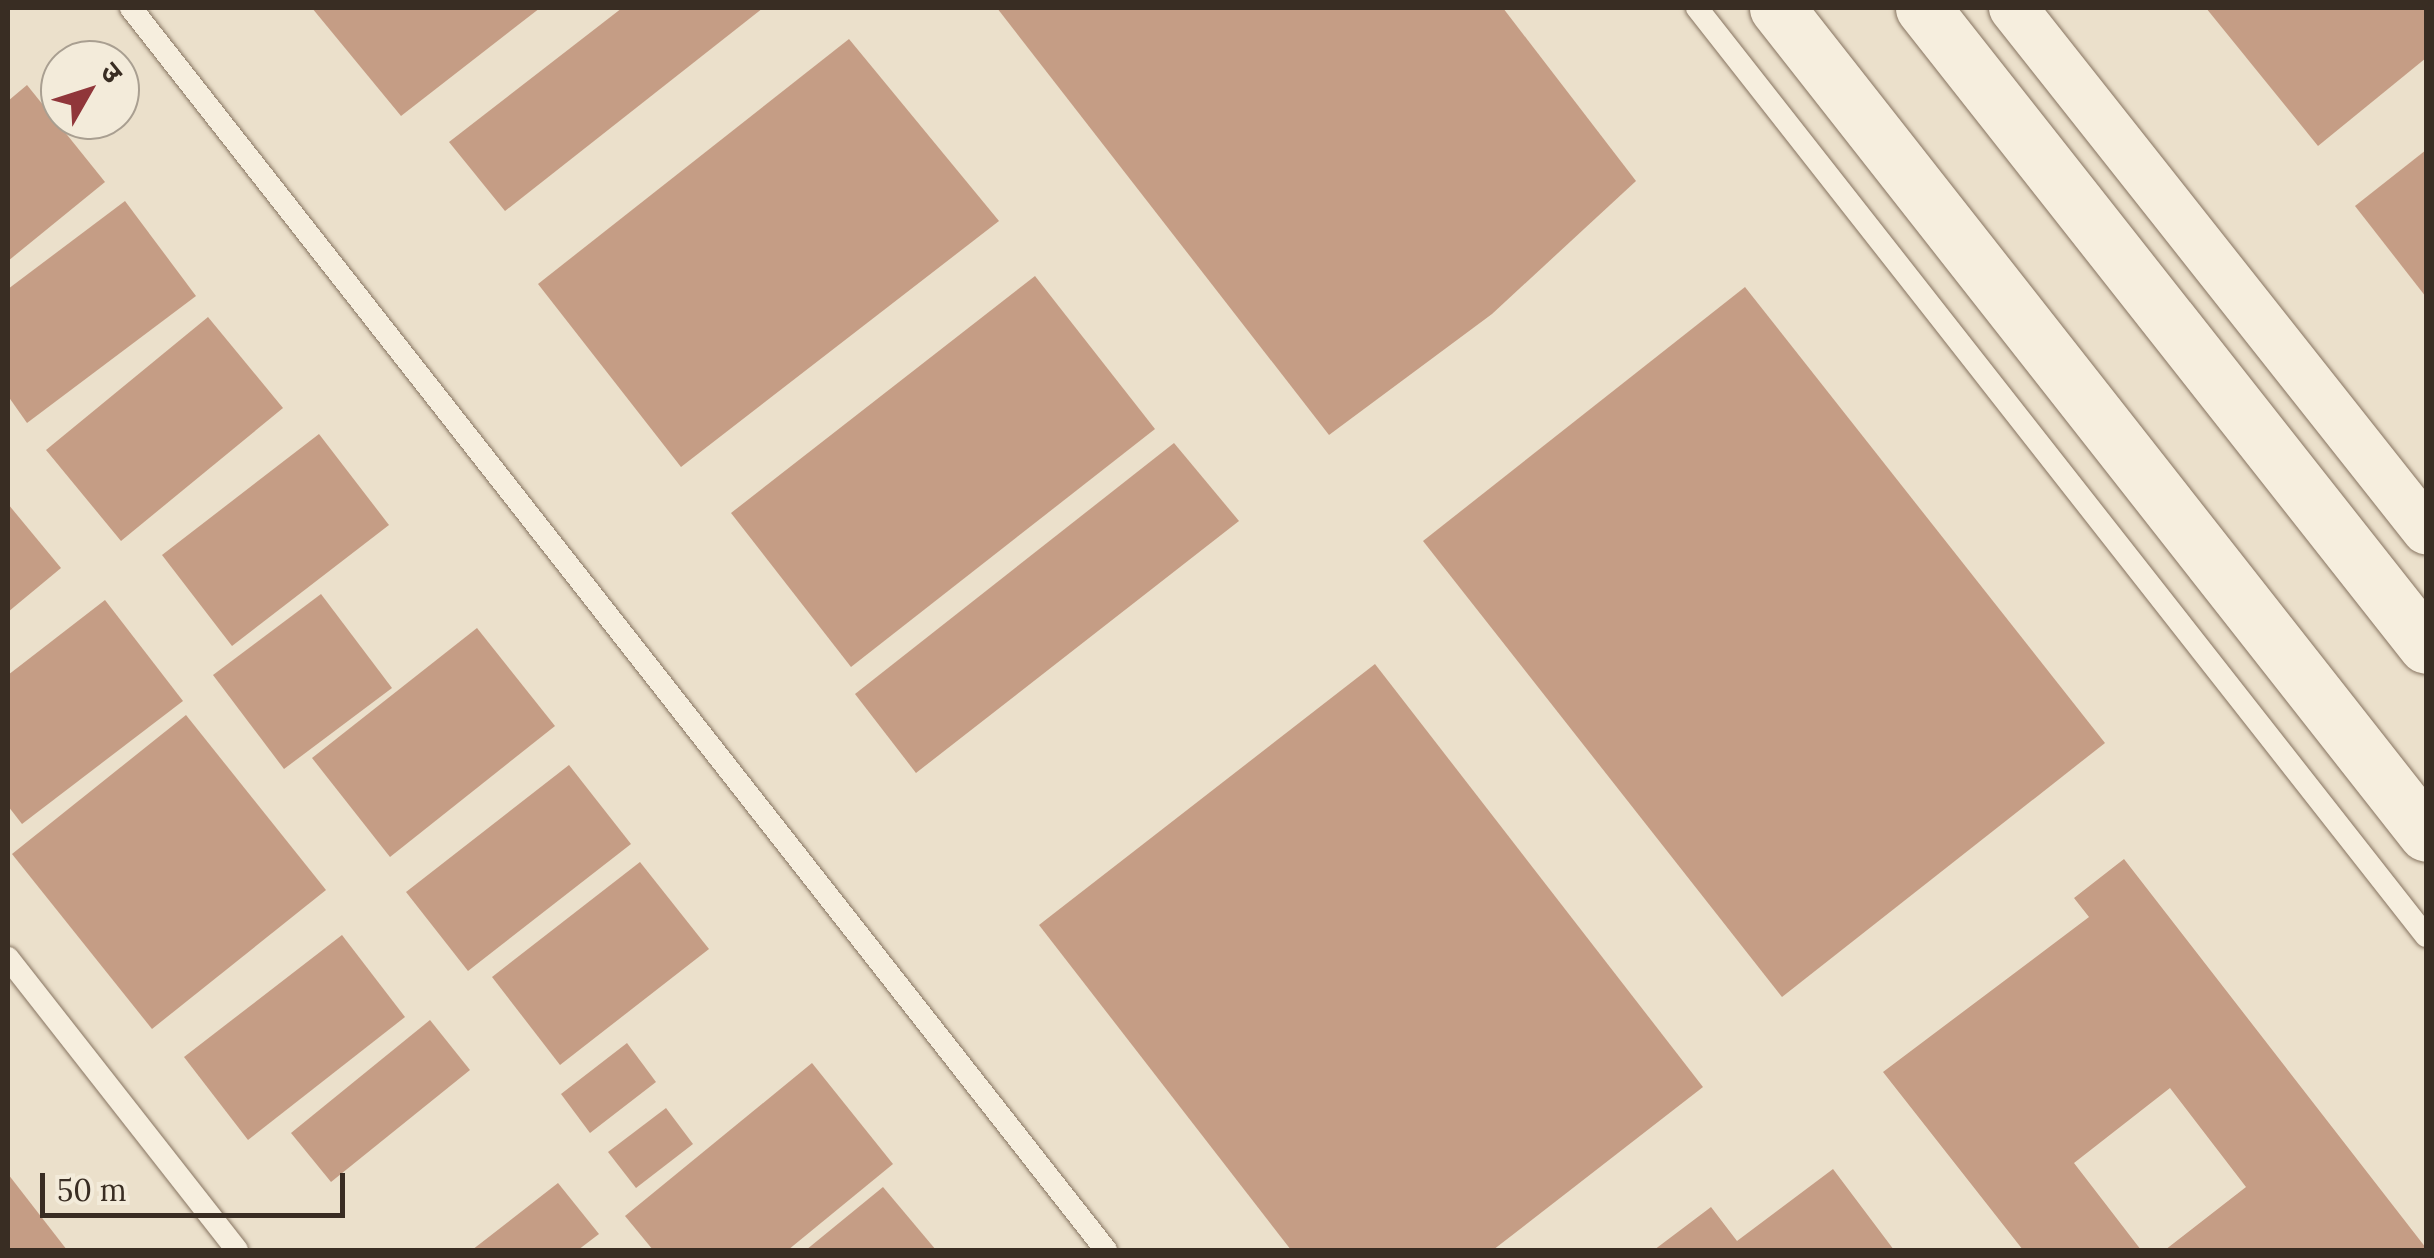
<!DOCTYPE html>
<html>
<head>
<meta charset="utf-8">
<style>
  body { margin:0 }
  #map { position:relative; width:2434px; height:1258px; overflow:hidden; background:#ebe0cb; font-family:Lora,"Noto Sans Devanagari",serif }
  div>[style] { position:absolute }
  .building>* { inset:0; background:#c59d85 }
  .roads { filter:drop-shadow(0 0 2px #877461) drop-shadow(0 0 2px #877461) }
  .lane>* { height:22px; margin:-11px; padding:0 11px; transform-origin:11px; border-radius:11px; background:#f6eede }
  .street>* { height:48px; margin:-24px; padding:0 24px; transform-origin:24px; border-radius:24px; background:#f6eede }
  .secondary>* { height:55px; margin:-27.5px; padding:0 27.5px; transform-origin:27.5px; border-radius:27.5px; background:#f6eede }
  span { translate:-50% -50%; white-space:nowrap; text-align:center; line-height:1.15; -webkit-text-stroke:8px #f3ebda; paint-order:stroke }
  .frame { position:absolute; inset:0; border:10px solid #392d23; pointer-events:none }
  .north { position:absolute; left:40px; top:40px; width:100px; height:100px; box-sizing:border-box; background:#f3ebda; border:2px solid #a99f91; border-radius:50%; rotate:51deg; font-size:28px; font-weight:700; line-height:40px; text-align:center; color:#392d23 }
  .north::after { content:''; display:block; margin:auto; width:35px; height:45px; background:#90363a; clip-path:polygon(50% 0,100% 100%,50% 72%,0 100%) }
  .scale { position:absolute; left:40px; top:1173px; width:305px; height:45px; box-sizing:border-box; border:5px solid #392d23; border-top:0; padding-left:12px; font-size:30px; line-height:35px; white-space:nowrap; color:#392d23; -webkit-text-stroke:8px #f3ebda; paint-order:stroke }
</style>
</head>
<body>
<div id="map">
  <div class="building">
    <div style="clip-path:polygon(312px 8px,540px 8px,401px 116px)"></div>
    <div style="clip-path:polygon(622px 8px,763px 8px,505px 211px,449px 142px)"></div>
    <div style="clip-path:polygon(997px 8px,1503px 8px,1636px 181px,1492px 314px,1329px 435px)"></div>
    <div style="clip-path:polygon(2206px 8px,2426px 8px,2426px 58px,2318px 146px)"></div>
    <div style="clip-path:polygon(849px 39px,999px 221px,681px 467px,538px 284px)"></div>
    <div style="clip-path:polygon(27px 85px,105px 182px,8px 261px,8px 101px)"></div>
    <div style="clip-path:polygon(2426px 150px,2426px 297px,2355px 206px)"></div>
    <div style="clip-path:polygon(125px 201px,196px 296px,27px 423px,8px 396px,8px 289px)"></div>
    <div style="clip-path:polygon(1035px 276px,1155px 429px,851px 667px,731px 513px)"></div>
    <div style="clip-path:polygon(1745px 287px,2105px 743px,1782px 997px,1423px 541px)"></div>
    <div style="clip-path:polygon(208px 317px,283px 408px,121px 541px,46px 450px)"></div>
    <div style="clip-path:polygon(319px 434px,389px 525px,232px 646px,162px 555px)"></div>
    <div style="clip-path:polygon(1174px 443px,1239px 521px,916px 773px,855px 694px)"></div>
    <div style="clip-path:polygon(8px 504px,61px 568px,8px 612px)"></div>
    <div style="clip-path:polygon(321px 594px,392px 688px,284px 769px,213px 675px)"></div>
    <div style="clip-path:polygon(105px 600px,183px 701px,22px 824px,8px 806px,8px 675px)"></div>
    <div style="clip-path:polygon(477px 628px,555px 726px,390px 857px,312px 758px)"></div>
    <div style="clip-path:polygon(1375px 664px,1703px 1087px,1493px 1250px,1291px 1250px,1039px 925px)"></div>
    <div style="clip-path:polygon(186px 715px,326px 890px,152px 1029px,12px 854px)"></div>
    <div style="clip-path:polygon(569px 765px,631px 844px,468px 971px,406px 892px)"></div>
    <div style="clip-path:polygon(2124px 859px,2426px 1248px,2426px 1250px,2165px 1250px,2246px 1187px,2170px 1088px,2074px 1163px,2141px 1250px,2023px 1250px,1883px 1072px,2089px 917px,2074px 898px)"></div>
    <div style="clip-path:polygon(640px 862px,709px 949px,560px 1065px,492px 977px)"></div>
    <div style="clip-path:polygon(342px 935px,405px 1017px,248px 1140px,184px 1057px)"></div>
    <div style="clip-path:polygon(430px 1020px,470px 1070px,331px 1182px,291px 1133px)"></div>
    <div style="clip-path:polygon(627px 1043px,656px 1082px,590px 1133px,561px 1094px)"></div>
    <div style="clip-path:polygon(812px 1063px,893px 1164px,788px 1250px,653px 1250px,625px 1216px)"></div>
    <div style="clip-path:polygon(666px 1108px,693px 1144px,636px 1188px,608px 1152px)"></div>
    <div style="clip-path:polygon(1833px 1169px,1894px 1250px,1654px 1250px,1711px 1207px,1737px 1241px)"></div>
    <div style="clip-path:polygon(8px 1174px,67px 1250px,8px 1250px)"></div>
    <div style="clip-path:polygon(558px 1183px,599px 1234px,578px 1250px,472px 1250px)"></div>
    <div style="clip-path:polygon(883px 1187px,936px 1250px,806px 1250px)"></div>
  </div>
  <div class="roads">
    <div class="lane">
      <div style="left:131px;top:8px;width:1579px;rotate:51.87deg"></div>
      <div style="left:1697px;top:8px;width:1180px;rotate:51.85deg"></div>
      <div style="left:8px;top:958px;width:371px;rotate:51.9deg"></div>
    </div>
    <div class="street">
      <div style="left:2013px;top:8px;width:666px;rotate:51.65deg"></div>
    </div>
    <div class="secondary">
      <div style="left:1777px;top:8px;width:1050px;rotate:51.84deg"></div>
      <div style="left:1923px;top:8px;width:812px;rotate:51.75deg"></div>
    </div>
  </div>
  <div class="frame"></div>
  <div class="north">उ</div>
  <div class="scale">50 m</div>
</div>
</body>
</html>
